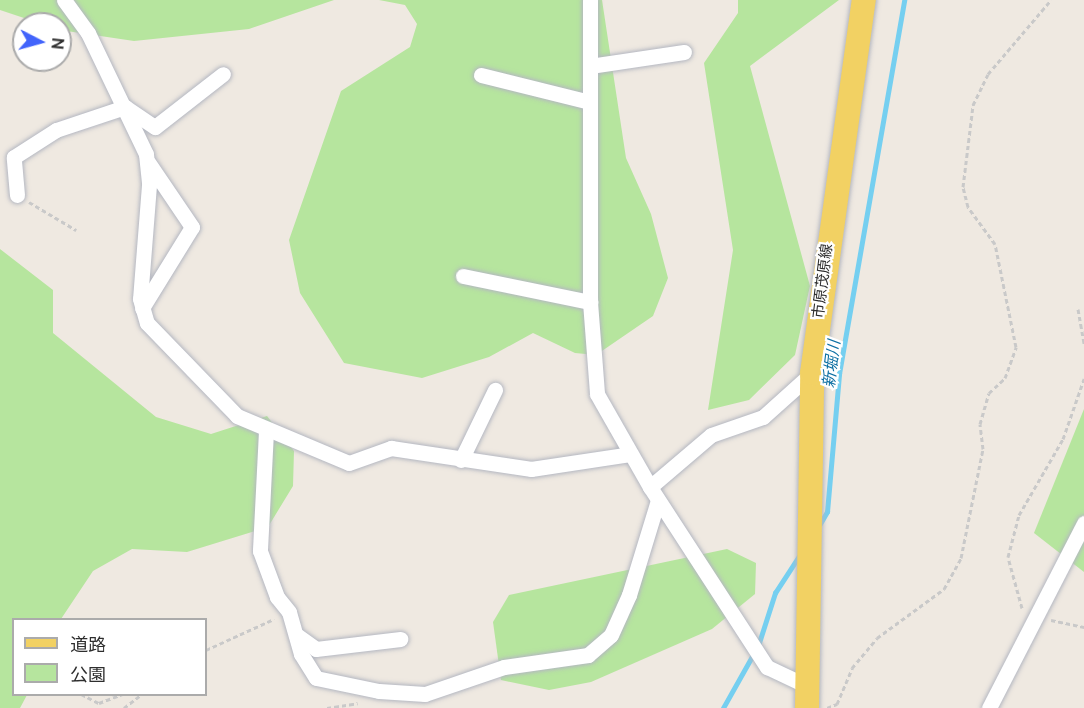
<!DOCTYPE html>
<html>
<head>
<meta charset="utf-8">
<style>
  body { margin:0 }
  #map { position:relative; width:1084px; height:708px; overflow:hidden; background:#efe9e1; font-family:Ubuntu,"Noto Sans JP",sans-serif }
  div>[style] { position:absolute }
  .green>* { inset:0; background:#b6e59e }
  .stream>* { height:4.5px; margin:-2.25px; padding:0 2.25px; transform-origin:2.25px; border-radius:2.25px; background:#75cff0 }
  .path>* { height:3px; margin-top:-1.5px; transform-origin:0; background:repeating-linear-gradient(90deg,#c9c9c9 0 4.5px,transparent 0 7.5px) }
  .roads { filter:drop-shadow(0 0 2px #b4b7c1) drop-shadow(0 0 2px #b4b7c1) }
  .street>* { height:15px; margin:-7.5px; padding:0 7.5px; transform-origin:7.5px; border-radius:7.5px; background:#fff }
  .primary>* { height:24px; margin:-12px; padding:0 12px; transform-origin:12px; border-radius:12px; background:#f2d163 }
  span { translate:-50% -50%; white-space:nowrap; text-align:center; line-height:1.15; -webkit-text-stroke:4.5px #fff; paint-order:stroke }
  .street-label { font-size:15px; color:#2e2e2e }
  .water-label { font-size:16px; color:#0d6fa3; font-style:italic }
  .legend { position:absolute; left:12px; top:618px; width:195px; height:78px; box-sizing:border-box; background:#fff; border:2px solid #ababab; margin:0; padding:8px 10px; list-style:none; font-size:18px; color:#2e2e2e }
  .legend li { display:flex; align-items:center; gap:12px; height:30px }
  .legend b { width:30px; border:2px solid #ababab }
  .north { position:absolute; left:12px; top:12px; width:60px; height:60px; box-sizing:border-box; background:#fff; border:2px solid #ababab; border-radius:50%; rotate:96deg; font-size:16px; font-weight:700; line-height:24px; text-align:center; color:#2e2e2e }
  .north::after { content:''; display:block; margin:auto; width:21px; height:27px; background:#4264fb; clip-path:polygon(50% 0,100% 100%,50% 72%,0 100%) }
</style>
</head>
<body>
<div id="map">
  <div class="green">
    <div style="clip-path:polygon(0 0,334px 0,249px 29px,134px 41px,60px 30px,60px 24px,42px 24px,0 10px)"></div>
    <div style="clip-path:polygon(379px 0,602px 0,626px 158px,651px 214px,668px 278px,653px 316px,596px 355px,575px 353px,533px 333px,489px 357px,422px 378px,344px 363px,300px 293px,289px 240px,341px 91px,410px 47px,417px 24px,405px 5px)"></div>
    <div style="clip-path:polygon(738px 0,839px 0,750px 66px,810px 286px,795px 355px,749px 400px,708px 410px,733px 250px,704px 63px,738px 13px)"></div>
    <div style="clip-path:polygon(0 249px,53px 290px,53px 333px,156px 417px,211px 434px,267px 416px,294px 451px,293px 486px,268px 527px,187px 552px,132px 549px,93px 571px,61px 619px,14px 620px,14px 694px,27px 695px,20px 708px,0 708px)"></div>
    <div style="clip-path:polygon(1084px 409px,1084px 572px,1034px 533px)"></div>
    <div style="clip-path:polygon(727px 549px,756px 563px,755px 594px,712px 629px,591px 682px,549px 690px,501px 680px,493px 622px,509px 595px)"></div>
  </div>
  <div class="stream">
    <div style="left:820px;top:524px;width:14px;rotate:-60deg"></div>
    <div style="left:827px;top:512px;width:139px;rotate:-85deg"></div>
    <div style="left:839px;top:374px;width:380px;rotate:-80.1deg"></div>
    <div style="left:758px;top:646px;width:56px;rotate:-72.2deg"></div>
    <div style="left:775px;top:593px;width:44px;rotate:-57deg"></div>
    <div style="left:723px;top:708px;width:63px;rotate:-60.6deg"></div>
  </div>
  <div class="path">
    <div style="left:29px;top:202px;width:55px;rotate:30.8deg"></div>
    <div style="left:1078px;top:309px;width:36px;rotate:80deg"></div>
    <div style="left:1022px;top:608px;width:53px;rotate:-105.4deg"></div>
    <div style="left:1008px;top:557px;width:43px;rotate:-75.3deg"></div>
    <div style="left:1019px;top:515px;width:88px;rotate:-59.9deg"></div>
    <div style="left:1063px;top:439px;width:64px;rotate:-70.7deg"></div>
    <div style="left:66px;top:619px;width:1px;rotate:90deg"></div>
    <div style="left:1051px;top:620px;width:34px;rotate:12deg"></div>
    <div style="left:206px;top:650px;width:75px;rotate:-24.5deg"></div>
    <div style="left:81px;top:694px;width:20px;rotate:27deg"></div>
    <div style="left:99px;top:703px;width:25px;rotate:-21deg"></div>
    <div style="left:124px;top:708px;width:23px;rotate:-38deg"></div>
    <div style="left:327px;top:708px;width:31px;rotate:-9deg"></div>
    <div style="left:827px;top:708px;width:11px;rotate:-22deg"></div>
    <div style="left:837px;top:704px;width:39px;rotate:-67deg"></div>
    <div style="left:852px;top:668px;width:39px;rotate:-50deg"></div>
    <div style="left:877px;top:638px;width:83px;rotate:-36.2deg"></div>
    <div style="left:944px;top:589px;width:35px;rotate:-61deg"></div>
    <div style="left:961px;top:558px;width:111px;rotate:-78.6deg"></div>
    <div style="left:983px;top:449px;width:25px;rotate:-97deg"></div>
    <div style="left:980px;top:424px;width:32px;rotate:-74deg"></div>
    <div style="left:989px;top:393px;width:22px;rotate:-43deg"></div>
    <div style="left:1005px;top:378px;width:33px;rotate:-70deg"></div>
    <div style="left:1016px;top:347px;width:105px;rotate:-101.5deg"></div>
    <div style="left:995px;top:244px;width:46px;rotate:-126.1deg"></div>
    <div style="left:968px;top:207px;width:21px;rotate:-104deg"></div>
    <div style="left:963px;top:187px;width:83px;rotate:-83deg"></div>
    <div style="left:973px;top:105px;width:34px;rotate:-64deg"></div>
    <div style="left:988px;top:74px;width:97px;rotate:-49.6deg"></div>
  </div>
  <div class="roads">
    <div class="street">
      <div style="left:64px;top:0;width:41px;rotate:54deg"></div>
      <div style="left:88px;top:33px;width:134px;rotate:64.4deg"></div>
      <div style="left:146px;top:154px;width:31px;rotate:84deg"></div>
      <div style="left:149px;top:185px;width:114px;rotate:94.5deg"></div>
      <div style="left:140px;top:299px;width:25px;rotate:74deg"></div>
      <div style="left:147px;top:323px;width:129px;rotate:45.9deg"></div>
      <div style="left:237px;top:416px;width:121px;rotate:22.8deg"></div>
      <div style="left:349px;top:463px;width:45px;rotate:-19.7deg"></div>
      <div style="left:391px;top:448px;width:142px;rotate:8.5deg"></div>
      <div style="left:531px;top:469px;width:100px;rotate:-8.6deg"></div>
      <div style="left:590px;top:0;width:302px;rotate:90deg"></div>
      <div style="left:590px;top:302px;width:92px;rotate:85.6deg"></div>
      <div style="left:597px;top:394px;width:107px;rotate:60.3deg"></div>
      <div style="left:650px;top:487px;width:215px;rotate:57deg"></div>
      <div style="left:767px;top:667px;width:42px;rotate:25.3deg"></div>
      <div style="left:590px;top:66px;width:95px;rotate:-8.5deg"></div>
      <div style="left:481px;top:75px;width:112px;rotate:13.9deg"></div>
      <div style="left:17px;top:195px;width:38px;rotate:-95deg"></div>
      <div style="left:14px;top:157px;width:50px;rotate:-32.7deg"></div>
      <div style="left:56px;top:130px;width:73px;rotate:-18.4deg"></div>
      <div style="left:125px;top:107px;width:36px;rotate:34deg"></div>
      <div style="left:155px;top:127px;width:86px;rotate:-37.9deg"></div>
      <div style="left:463px;top:276px;width:130px;rotate:11.6deg"></div>
      <div style="left:142px;top:308px;width:95px;rotate:-58.3deg"></div>
      <div style="left:192px;top:227px;width:78px;rotate:-124.1deg"></div>
      <div style="left:266px;top:431px;width:120px;rotate:92.9deg"></div>
      <div style="left:260px;top:551px;width:49px;rotate:69.7deg"></div>
      <div style="left:277px;top:597px;width:19px;rotate:51deg"></div>
      <div style="left:289px;top:612px;width:44px;rotate:74.1deg"></div>
      <div style="left:301px;top:654px;width:28px;rotate:58deg"></div>
      <div style="left:316px;top:678px;width:64px;rotate:11.7deg"></div>
      <div style="left:379px;top:691px;width:46px;rotate:3.7deg"></div>
      <div style="left:425px;top:694px;width:83px;rotate:-18.9deg"></div>
      <div style="left:504px;top:667px;width:85px;rotate:-8.1deg"></div>
      <div style="left:588px;top:655px;width:30px;rotate:-41deg"></div>
      <div style="left:611px;top:635px;width:44px;rotate:-65.8deg"></div>
      <div style="left:629px;top:595px;width:99px;rotate:-73deg"></div>
      <div style="left:461px;top:460px;width:78px;rotate:-64.1deg"></div>
      <div style="left:650px;top:487px;width:80px;rotate:-40.4deg"></div>
      <div style="left:711px;top:435px;width:55px;rotate:-19.1deg"></div>
      <div style="left:763px;top:417px;width:66px;rotate:-41.9deg"></div>
      <div style="left:298px;top:636px;width:22px;rotate:36deg"></div>
      <div style="left:316px;top:649px;width:85px;rotate:-6.8deg"></div>
      <div style="left:989px;top:708px;width:208px;rotate:-62.8deg"></div>
    </div>
    <div class="primary">
      <div style="left:807px;top:708px;width:335px;rotate:-89.1deg"></div>
      <div style="left:812px;top:373px;width:377px;rotate:-82.1deg"></div>
    </div>
  </div>
  <div class="street-label">
    <span style="left:822px;top:281px;rotate:-83deg">市原茂原線</span>
  </div>
  <div class="water-label">
    <span style="left:831px;top:364px;rotate:-83deg">新堀川</span>
  </div>
  <ul class="legend">
  <li><b style="height:8px;background:#f2d163"></b>道路</li>
  <li><b style="height:16px;background:#b6e59e"></b>公園</li>
  </ul>
  <div class="north">N</div>
</div>
</body>
</html>
